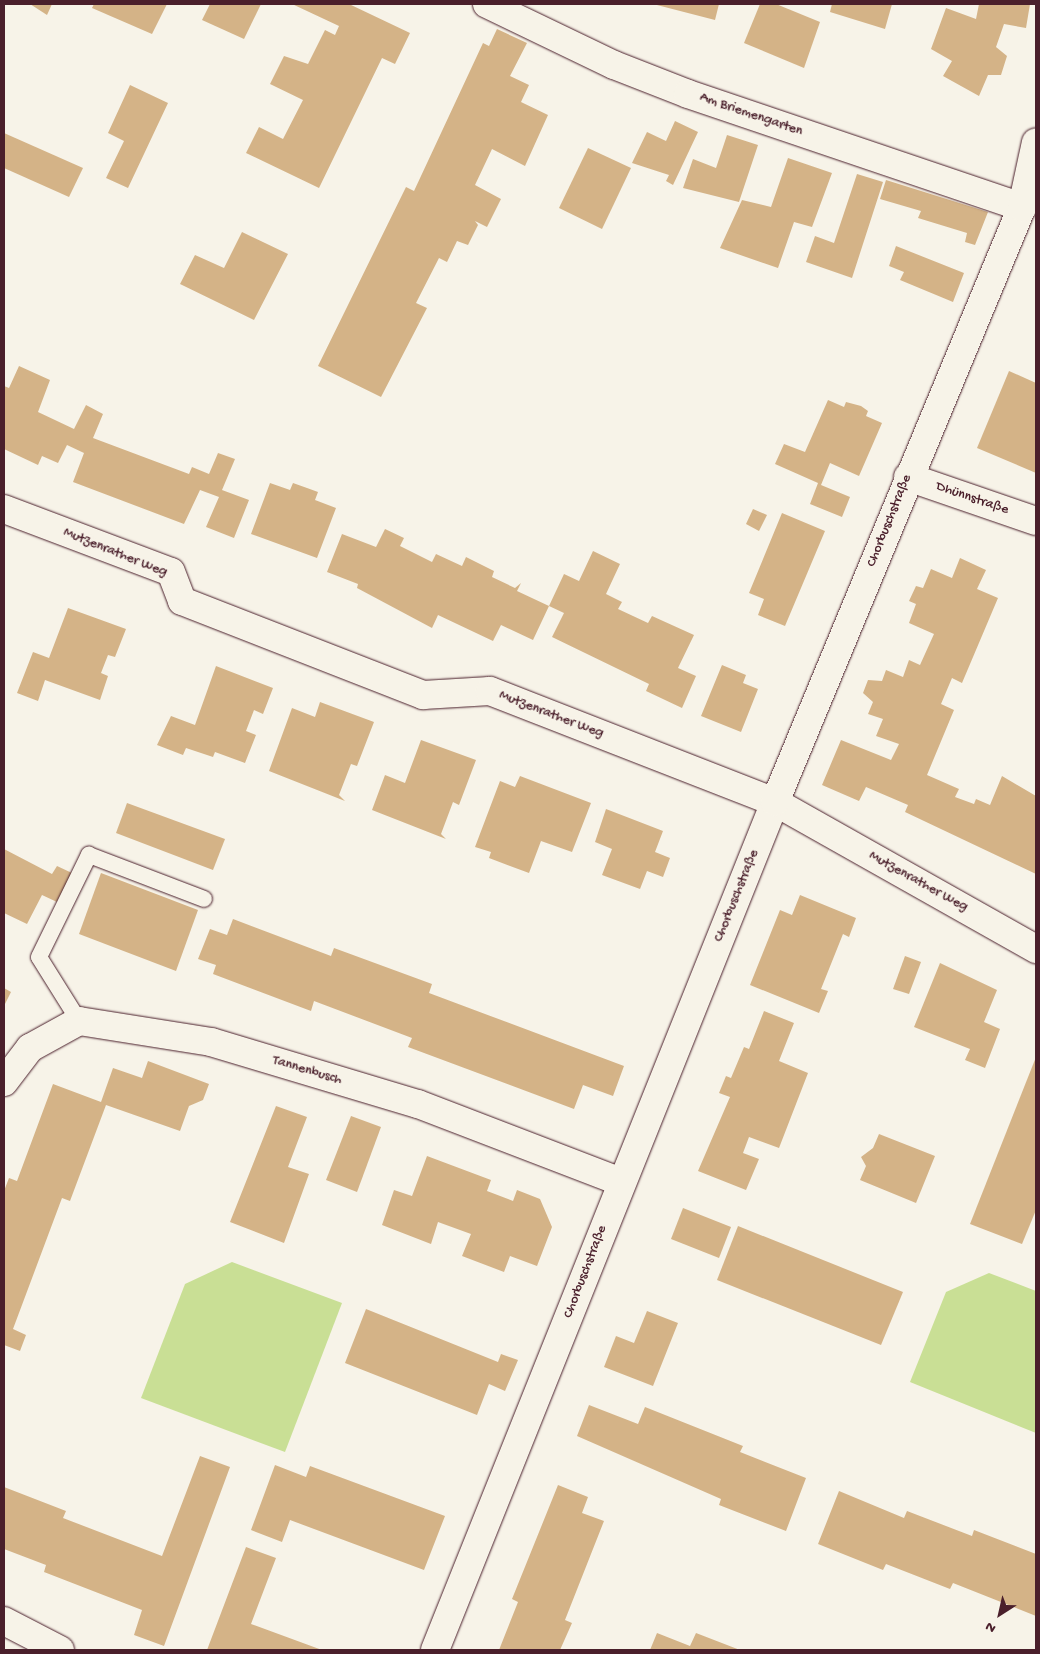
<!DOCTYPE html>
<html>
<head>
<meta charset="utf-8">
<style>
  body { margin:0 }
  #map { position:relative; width:1040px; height:1654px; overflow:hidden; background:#f7f3e8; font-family:"Gochi Hand",sans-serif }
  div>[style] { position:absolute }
  .green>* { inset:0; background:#c9df95 }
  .building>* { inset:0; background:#d4b387 }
  .roads { filter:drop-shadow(0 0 1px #4a1f2b) drop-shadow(0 0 1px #4a1f2b) }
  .lane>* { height:16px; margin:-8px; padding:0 8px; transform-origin:8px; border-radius:8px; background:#f7f3e8 }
  .street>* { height:28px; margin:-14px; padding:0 14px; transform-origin:14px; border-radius:14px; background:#f7f3e8 }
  span { translate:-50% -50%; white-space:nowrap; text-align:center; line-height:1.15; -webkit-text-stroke:5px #f7f3e8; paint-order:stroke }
  .street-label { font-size:14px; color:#4a1f2b }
  .frame { position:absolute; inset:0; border:5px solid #4a1f2b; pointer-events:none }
  .north { position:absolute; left:975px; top:1589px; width:50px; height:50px; -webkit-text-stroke:4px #f7f3e8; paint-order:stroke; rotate:215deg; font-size:14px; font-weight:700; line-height:20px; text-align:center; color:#4a1f2b }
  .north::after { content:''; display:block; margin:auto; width:18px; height:22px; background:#4a1f2b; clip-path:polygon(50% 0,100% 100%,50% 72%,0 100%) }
</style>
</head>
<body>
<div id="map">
  <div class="green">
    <div style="clip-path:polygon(232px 1262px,342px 1303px,285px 1452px,141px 1398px,185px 1284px)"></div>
    <div style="clip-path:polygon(989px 1273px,1036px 1291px,1036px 1433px,910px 1382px,946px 1292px)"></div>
  </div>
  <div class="building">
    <div style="clip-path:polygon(30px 4px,52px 4px,47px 15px)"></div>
    <div style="clip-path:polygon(94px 4px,167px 4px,152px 34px,92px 8px)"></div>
    <div style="clip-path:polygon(210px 4px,261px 4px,244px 39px,202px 20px)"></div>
    <div style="clip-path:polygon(292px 4px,349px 4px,410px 33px,395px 64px,382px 58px,319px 188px,246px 153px,259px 127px,283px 139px,303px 100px,270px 84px,284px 56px,308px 64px,325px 30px,335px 35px,339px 26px)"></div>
    <div style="clip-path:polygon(653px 4px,719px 4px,715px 20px)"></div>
    <div style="clip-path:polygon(760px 4px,776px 4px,820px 22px,804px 68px,744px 43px)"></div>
    <div style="clip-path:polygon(832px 4px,892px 4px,885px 29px,830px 12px)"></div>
    <div style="clip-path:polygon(979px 4px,1030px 4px,1026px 28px,1004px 24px,996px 47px,1007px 56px,1001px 75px,988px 75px,979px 96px,943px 76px,952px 61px,931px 49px,946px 8px,976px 19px)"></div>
    <div style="clip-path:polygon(497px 29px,527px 43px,510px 76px,529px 85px,521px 102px,548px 115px,525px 166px,492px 149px,475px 185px,501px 199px,487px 227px,475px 221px,478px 225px,468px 245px,457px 241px,447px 262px,439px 258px,416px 303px,427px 308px,381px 397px,318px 366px,406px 187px,414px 191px,483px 43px,489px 46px)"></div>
    <div style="clip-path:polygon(130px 85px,168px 103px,128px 188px,106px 178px,124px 141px,108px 133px)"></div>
    <div style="clip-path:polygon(675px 121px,698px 132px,673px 185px,666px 181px,669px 175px,632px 163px,647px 132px,666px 141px)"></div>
    <div style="clip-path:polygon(4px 133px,83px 168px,69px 197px,4px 168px)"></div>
    <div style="clip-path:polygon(727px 135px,758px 145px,739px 202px,683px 188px,693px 159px,716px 168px)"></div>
    <div style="clip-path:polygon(588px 148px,631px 168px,602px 229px,559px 208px)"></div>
    <div style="clip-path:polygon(788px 158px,832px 173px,812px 227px,794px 222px,778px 268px,720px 248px,742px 200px,771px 207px)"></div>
    <div style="clip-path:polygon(857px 174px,883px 182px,852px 278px,806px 262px,815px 236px,834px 243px)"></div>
    <div style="clip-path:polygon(886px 180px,988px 212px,975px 245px,965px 242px,967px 233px,918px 218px,921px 211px,880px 199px)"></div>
    <div style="clip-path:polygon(242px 232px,288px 254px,254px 320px,180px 284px,195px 255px,224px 268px)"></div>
    <div style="clip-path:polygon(896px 246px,964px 273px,953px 302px,900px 280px,904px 272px,889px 266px)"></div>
    <div style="clip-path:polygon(19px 366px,50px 380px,38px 412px,74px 429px,86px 405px,103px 414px,93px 438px,189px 474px,192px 467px,209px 474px,218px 453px,235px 459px,222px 490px,249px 500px,234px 538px,206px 527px,219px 497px,200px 490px,184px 524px,73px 482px,84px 453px,67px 445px,58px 463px,42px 456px,38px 465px,4px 449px,4px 386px,9px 388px)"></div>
    <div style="clip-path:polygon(1009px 371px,1036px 383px,1036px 473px,977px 448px)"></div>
    <div style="clip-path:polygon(828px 400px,844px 407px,846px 402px,861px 406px,868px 411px,866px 416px,882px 423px,859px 476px,830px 463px,821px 485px,850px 497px,842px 517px,810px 504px,818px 483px,775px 464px,784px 444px,805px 452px)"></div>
    <div style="clip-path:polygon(270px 483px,290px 490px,293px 483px,307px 488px,318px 492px,315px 500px,336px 508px,317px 558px,251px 534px)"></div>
    <div style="clip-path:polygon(753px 509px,767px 515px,759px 531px,746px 524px)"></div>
    <div style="clip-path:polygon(782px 513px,825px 531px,785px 626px,758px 615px,764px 599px,749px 593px)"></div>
    <div style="clip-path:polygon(385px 529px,404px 538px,400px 546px,432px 562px,436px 554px,462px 566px,466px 557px,494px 571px,492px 577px,515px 588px,521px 583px,517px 591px,549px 606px,533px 640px,501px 625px,493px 641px,438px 615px,432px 628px,357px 588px,358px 584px,327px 572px,342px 534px,376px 547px)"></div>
    <div style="clip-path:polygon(593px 551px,620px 564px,606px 594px,622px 602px,618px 609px,648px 623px,652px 616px,694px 635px,678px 668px,696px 676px,682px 708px,646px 691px,649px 684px,552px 637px,564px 613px,549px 606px,564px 574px,579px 581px)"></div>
    <div style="clip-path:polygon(960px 558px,986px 570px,977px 589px,998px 598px,962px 683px,952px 678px,941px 704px,954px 710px,927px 775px,959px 789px,955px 797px,974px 804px,976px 799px,990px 805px,1002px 776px,1036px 796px,1036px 874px,905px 812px,908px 805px,866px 787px,859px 801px,822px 785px,841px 740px,891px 760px,899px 744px,876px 736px,883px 719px,868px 714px,873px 702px,863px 693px,868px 680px,882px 681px,886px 670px,903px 677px,909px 660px,920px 665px,934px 634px,909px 623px,916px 604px,909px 601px,916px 586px,923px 588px,931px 569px,952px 578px)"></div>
    <div style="clip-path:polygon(68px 608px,126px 629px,115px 657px,108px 655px,101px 673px,108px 676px,100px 700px,45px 680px,38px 701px,17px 693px,33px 652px,49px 658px)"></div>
    <div style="clip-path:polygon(722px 665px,746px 675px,743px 683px,758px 689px,741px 732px,701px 716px)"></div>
    <div style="clip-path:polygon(216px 666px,273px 688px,263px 714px,254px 710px,246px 731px,256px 735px,245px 763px,215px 752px,213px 757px,186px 748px,183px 755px,157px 745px,171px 716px,195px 725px)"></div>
    <div style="clip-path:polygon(320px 702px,374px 722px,357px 766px,351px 764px,339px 795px,345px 801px,269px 771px,292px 708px,315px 717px)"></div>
    <div style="clip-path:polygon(421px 740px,476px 760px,459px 805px,453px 802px,441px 834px,446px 839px,372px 810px,385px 775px,405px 783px)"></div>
    <div style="clip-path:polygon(520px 776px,591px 803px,572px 852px,541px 841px,529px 873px,489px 858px,491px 852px,475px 847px,500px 781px,515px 787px)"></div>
    <div style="clip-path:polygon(127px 803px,225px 839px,213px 870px,116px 833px)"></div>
    <div style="clip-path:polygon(606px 809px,663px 831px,655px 852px,670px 858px,663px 877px,647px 871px,640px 889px,602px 875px,612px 849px,595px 842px)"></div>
    <div style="clip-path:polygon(4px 849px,52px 874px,57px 866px,72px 873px,57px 902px,42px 895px,27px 924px,4px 913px)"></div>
    <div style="clip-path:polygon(101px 873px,198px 910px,176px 971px,79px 934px)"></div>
    <div style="clip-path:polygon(800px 895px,856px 918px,849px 937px,843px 934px,821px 989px,828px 991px,819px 1013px,750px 985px,780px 910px,792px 915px)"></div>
    <div style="clip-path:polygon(233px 919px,331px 956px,334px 948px,432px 984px,429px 993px,624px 1066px,613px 1096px,583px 1085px,574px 1109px,408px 1047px,412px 1038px,314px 1001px,311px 1011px,213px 974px,216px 965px,198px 959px,210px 929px,227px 935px)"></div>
    <div style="clip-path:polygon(905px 956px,921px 962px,909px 994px,893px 989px)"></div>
    <div style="clip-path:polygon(940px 963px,997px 990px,984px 1022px,1000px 1029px,985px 1068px,965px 1060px,970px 1049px,914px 1027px)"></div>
    <div style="clip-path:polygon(4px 988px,11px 992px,4px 1006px)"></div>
    <div style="clip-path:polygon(764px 1011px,794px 1023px,779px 1061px,808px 1073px,779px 1148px,749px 1137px,743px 1153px,759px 1159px,746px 1190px,698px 1171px,730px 1097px,719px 1093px,726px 1076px,731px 1078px,744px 1047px,749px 1049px)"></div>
    <div style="clip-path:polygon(1036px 1057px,1036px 1210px,1022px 1244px,970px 1224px)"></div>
    <div style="clip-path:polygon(148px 1061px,209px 1084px,203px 1100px,189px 1106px,180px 1131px,106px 1105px,70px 1201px,62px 1198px,13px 1329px,26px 1335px,20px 1351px,4px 1345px,4px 1191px,9px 1178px,17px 1181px,53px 1084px,101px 1102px,113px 1068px,142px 1078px)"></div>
    <div style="clip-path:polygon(276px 1106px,307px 1117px,288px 1167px,309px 1174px,284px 1243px,230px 1222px)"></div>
    <div style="clip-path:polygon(351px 1116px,381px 1127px,357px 1192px,326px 1180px)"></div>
    <div style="clip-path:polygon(879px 1134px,935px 1156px,916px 1203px,860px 1180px,866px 1166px,861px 1157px,873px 1148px)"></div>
    <div style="clip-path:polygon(427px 1156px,491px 1180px,487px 1191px,513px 1201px,517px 1190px,540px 1199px,552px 1227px,537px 1266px,510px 1256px,504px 1272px,462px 1256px,471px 1234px,438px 1222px,431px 1244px,382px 1225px,394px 1190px,412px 1196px)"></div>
    <div style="clip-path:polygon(683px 1208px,731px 1227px,719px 1258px,671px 1239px)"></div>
    <div style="clip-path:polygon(738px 1226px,903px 1292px,881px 1345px,717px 1280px)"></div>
    <div style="clip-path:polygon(366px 1309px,498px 1362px,501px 1354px,518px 1360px,505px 1391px,489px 1384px,477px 1415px,345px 1363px)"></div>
    <div style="clip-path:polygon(647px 1311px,678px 1323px,653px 1386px,604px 1367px,616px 1336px,634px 1343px)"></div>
    <div style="clip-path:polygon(589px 1405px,638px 1424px,645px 1407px,743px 1446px,740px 1452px,806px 1478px,786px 1531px,719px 1505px,721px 1499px,577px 1436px)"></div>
    <div style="clip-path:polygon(200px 1456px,230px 1467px,164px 1646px,134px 1635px,142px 1610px,44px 1572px,46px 1565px,4px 1549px,4px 1487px,66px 1511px,63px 1518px,162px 1556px)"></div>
    <div style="clip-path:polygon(275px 1465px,306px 1477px,310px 1466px,445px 1516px,424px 1570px,290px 1520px,282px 1542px,251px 1530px)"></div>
    <div style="clip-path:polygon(558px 1485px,588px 1497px,582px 1513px,604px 1521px,565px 1620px,572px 1623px,560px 1650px,499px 1650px,518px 1602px,512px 1599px)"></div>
    <div style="clip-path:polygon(839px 1491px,904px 1518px,907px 1511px,972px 1536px,974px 1530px,1036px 1554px,1036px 1616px,953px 1583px,950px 1589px,886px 1564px,883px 1570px,818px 1544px)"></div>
    <div style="clip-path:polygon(246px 1547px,276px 1558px,251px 1624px,322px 1650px,207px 1650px)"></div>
    <div style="clip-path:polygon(657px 1633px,690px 1646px,696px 1633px,740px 1650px,650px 1650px)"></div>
  </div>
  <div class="roads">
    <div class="lane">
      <div style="left:79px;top:1021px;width:75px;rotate:-122deg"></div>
      <div style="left:39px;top:957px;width:114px;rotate:-63.9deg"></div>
      <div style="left:89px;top:855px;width:123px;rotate:20.9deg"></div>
    </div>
    <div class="street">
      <div style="left:487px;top:4px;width:141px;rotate:25.7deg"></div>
      <div style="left:614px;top:65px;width:79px;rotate:21.4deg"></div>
      <div style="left:688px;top:94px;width:353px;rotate:18.7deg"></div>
      <div style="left:908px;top:477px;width:135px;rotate:19deg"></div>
      <div style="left:4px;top:509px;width:178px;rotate:20.7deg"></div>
      <div style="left:171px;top:572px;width:31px;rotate:69deg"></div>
      <div style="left:182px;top:601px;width:259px;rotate:21.3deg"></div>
      <div style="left:423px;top:695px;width:67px;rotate:-3.4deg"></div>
      <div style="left:490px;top:691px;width:306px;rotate:21.3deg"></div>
      <div style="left:775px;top:802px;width:300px;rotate:29.4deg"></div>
      <div style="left:4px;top:1082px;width:43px;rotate:-52.6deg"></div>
      <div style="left:30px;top:1048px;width:56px;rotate:-28.9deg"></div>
      <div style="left:79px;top:1021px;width:134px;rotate:9deg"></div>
      <div style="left:211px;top:1042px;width:216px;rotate:16.7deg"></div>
      <div style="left:418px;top:1104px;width:217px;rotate:21deg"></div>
      <div style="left:4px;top:1621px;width:63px;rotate:27.4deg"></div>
      <div style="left:435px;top:1650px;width:914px;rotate:-68.15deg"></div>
      <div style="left:775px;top:802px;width:644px;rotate:-67.46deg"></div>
      <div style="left:1022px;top:207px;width:66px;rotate:-77.8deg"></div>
    </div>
  </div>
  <div class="street-label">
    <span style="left:751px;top:115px;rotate:19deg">Am Briemengarten</span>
    <span style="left:972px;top:499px;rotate:19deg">Dhünnstraße</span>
    <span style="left:890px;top:521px;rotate:-68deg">Chorbuschstraße</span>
    <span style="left:115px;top:553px;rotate:22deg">Mutzenrather Weg</span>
    <span style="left:551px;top:715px;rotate:21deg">Mutzenrather Weg</span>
    <span style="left:918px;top:882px;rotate:29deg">Mutzenrather Weg</span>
    <span style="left:737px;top:896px;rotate:-68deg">Chorbuschstraße</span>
    <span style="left:307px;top:1071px;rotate:17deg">Tannenbusch</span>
    <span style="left:586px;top:1272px;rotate:-69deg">Chorbuschstraße</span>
  </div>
  <div class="frame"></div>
  <div class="north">N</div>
</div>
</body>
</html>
